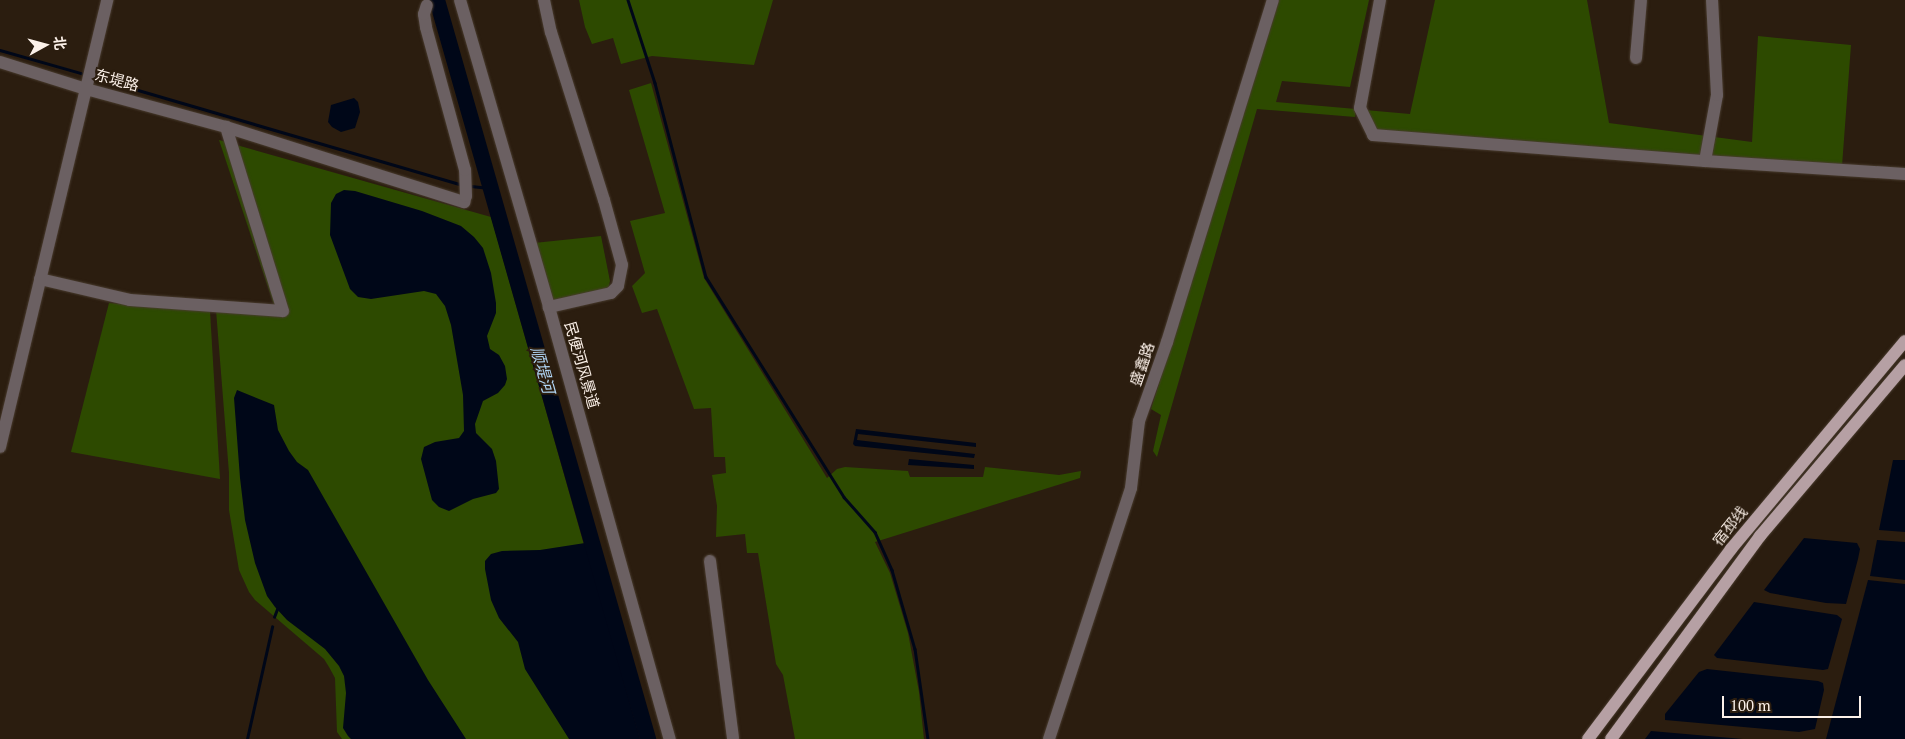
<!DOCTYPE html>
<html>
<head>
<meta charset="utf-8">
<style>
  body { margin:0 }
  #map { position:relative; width:1905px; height:739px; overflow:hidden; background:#2b1d0f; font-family:"PT Serif","Noto Sans SC",serif }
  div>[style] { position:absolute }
  .green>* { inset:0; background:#2d4a00 }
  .water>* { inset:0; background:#000718 }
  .stream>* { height:2.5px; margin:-1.25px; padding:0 1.25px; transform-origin:1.25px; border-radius:1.25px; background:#000718 }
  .river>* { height:16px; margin:-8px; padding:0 8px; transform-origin:8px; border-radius:8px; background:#000718 }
  .roads { filter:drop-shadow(0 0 1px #483b2e) drop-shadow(0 0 1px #483b2e) }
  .minor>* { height:12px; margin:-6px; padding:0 6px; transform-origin:6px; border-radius:6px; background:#6b6062 }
  .major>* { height:12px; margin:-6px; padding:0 6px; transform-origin:6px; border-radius:6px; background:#b6a0a4 }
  span { translate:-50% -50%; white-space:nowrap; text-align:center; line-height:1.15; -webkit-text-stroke:4px #2b1d0f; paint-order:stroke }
  .street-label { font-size:15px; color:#fcf1e9 }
  .water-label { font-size:16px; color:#b0d5f5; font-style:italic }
  .north { position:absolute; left:20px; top:20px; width:50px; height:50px; -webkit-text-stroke:4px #2b1d0f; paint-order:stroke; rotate:83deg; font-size:14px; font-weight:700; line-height:20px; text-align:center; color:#fcf1e9 }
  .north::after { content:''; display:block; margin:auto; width:18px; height:22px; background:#fcf1e9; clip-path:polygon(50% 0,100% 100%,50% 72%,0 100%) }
  .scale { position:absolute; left:1722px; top:696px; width:139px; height:22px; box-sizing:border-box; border:2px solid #fcf1e9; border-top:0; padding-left:6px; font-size:15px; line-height:18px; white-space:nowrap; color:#fcf1e9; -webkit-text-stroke:4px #2b1d0f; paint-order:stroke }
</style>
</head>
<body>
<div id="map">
  <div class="green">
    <div style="clip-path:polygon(579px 0,773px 0,754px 65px,652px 56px,621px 64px,613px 38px,592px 44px,585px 27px)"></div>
    <div style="clip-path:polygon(1279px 0,1369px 0,1350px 87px,1282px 81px,1276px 102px,1356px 109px,1355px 117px,1257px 109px,1157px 457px,1153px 451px,1161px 415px,1151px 409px)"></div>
    <div style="clip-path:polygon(1435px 0,1587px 0,1609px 123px,1752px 142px,1758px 36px,1851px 45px,1842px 166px,1377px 131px,1365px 110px,1410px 114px)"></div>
    <div style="clip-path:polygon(651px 83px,704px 278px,827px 478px,837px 469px,845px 467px,908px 471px,910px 477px,983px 477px,985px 467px,1059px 475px,1081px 471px,1080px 478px,875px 542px,890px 573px,908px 633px,919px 692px,924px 739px,795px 739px,783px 675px,776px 664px,758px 553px,747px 553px,745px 534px,716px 537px,717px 506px,712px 475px,726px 473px,725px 457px,714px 457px,711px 408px,694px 409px,657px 309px,642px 313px,632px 286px,645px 273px,630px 221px,665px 213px,629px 90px)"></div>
    <div style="clip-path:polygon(219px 140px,491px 217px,639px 739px,342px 739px,337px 732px,335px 678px,329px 667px,324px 659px,255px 600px,249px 592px,239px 570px,229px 510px,229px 473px,216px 310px,277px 314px)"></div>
    <div style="clip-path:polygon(601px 236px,610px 281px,608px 290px,551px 303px,534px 243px)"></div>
    <div style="clip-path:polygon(109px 303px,210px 311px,220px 479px,71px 452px)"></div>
  </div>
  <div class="water">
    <div style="clip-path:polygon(354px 98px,358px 102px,360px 112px,355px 128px,341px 132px,332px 127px,328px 122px,331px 105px)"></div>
    <div style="clip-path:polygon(344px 190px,355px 191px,422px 211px,461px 226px,474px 237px,483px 248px,491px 273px,496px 303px,496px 313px,487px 336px,490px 349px,499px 355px,505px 366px,507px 379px,505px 385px,498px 393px,483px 401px,475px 424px,476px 433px,492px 449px,496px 461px,499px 489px,496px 493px,473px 499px,449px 511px,439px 507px,432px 500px,421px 459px,424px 447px,435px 442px,459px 438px,464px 431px,463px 395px,451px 325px,445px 306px,436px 294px,424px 291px,371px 299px,358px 297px,350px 289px,330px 235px,331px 203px,336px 194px)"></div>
    <div style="clip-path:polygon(237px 390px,274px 405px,278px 430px,289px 451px,297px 462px,308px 470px,428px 680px,466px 739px,351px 739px,348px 736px,343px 728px,346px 693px,344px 676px,339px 666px,325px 649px,287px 620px,275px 607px,267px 596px,255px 563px,245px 520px,240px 478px,234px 398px)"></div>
    <div style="clip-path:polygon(856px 429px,976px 443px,976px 447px,858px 434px,857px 440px,975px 454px,974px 458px,855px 446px,853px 444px)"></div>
    <div style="clip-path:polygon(909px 459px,974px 465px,974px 469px,908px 465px)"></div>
    <div style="clip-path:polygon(1893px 460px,1905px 460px,1905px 532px,1879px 530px)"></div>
    <div style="clip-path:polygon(1804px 538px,1857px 543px,1860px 549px,1858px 559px,1846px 604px,1826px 603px,1770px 593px,1764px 590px)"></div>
    <div style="clip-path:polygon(1877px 540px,1905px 542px,1905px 580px,1870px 576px)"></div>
    <div style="clip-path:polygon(585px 543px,640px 739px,569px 739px,525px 669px,518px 642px,499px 618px,491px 600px,485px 569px,485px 561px,491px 554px,502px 551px,540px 550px)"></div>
    <div style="clip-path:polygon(1868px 580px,1905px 584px,1905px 739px,1826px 739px)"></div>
    <div style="clip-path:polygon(1754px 602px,1837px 615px,1842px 619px,1828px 669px,1823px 670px,1717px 658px,1714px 655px)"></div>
    <div style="clip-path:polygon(1707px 669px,1818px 681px,1823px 683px,1824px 690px,1815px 729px,1799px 732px,1665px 720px,1665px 714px,1699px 672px)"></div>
    <div style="clip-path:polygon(1651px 731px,1743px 739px,1645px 739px)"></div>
  </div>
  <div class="stream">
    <div style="left:628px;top:0;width:87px;rotate:72deg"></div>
    <div style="left:655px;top:83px;width:201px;rotate:75.3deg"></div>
    <div style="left:706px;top:277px;width:260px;rotate:57.9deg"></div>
    <div style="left:844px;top:497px;width:47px;rotate:48.5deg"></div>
    <div style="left:875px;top:532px;width:42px;rotate:65.9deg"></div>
    <div style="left:892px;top:570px;width:82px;rotate:73.8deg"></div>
    <div style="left:915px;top:649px;width:91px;rotate:81.8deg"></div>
    <div style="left:0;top:50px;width:84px;rotate:15.9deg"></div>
    <div style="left:97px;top:78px;width:378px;rotate:16.3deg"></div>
    <div style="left:471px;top:186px;width:18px;rotate:6deg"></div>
    <div style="left:274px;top:617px;width:9px;rotate:-69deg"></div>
    <div style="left:247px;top:739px;width:115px;rotate:-77.4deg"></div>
  </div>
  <div class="river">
    <div style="left:437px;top:0;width:769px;rotate:74.06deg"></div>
  </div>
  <div class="roads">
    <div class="minor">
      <div style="left:460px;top:0;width:320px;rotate:73.8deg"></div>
      <div style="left:549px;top:307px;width:449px;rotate:74.4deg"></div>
      <div style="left:544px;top:0;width:33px;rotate:78deg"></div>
      <div style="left:551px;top:32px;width:176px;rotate:72.5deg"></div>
      <div style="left:604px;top:200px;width:67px;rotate:74.5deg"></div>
      <div style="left:622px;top:265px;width:21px;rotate:101deg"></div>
      <div style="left:618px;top:286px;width:10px;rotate:135deg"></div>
      <div style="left:611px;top:293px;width:64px;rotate:167.3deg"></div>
      <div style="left:1380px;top:0;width:110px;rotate:100.5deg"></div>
      <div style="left:1360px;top:108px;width:30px;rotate:64deg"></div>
      <div style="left:1373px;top:135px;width:333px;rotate:4.5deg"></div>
      <div style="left:1705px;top:161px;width:200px;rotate:3.7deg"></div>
      <div style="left:1636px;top:58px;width:58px;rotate:-85.1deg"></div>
      <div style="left:0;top:62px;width:90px;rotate:17.4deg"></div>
      <div style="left:86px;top:89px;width:145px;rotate:15.2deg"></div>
      <div style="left:226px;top:127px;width:250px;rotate:17.5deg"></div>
      <div style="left:464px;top:202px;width:6px;rotate:-72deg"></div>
      <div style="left:466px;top:196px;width:26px;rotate:-92deg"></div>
      <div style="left:465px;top:170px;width:148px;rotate:-105.3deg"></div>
      <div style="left:426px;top:27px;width:13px;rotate:-99deg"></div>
      <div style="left:424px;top:14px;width:9px;rotate:-72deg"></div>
      <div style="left:1705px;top:161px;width:67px;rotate:-79.7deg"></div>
      <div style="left:1717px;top:95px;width:95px;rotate:-93deg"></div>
      <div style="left:40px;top:279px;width:92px;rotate:13.1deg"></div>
      <div style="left:130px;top:300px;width:153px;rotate:4.1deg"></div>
      <div style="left:283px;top:311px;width:193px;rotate:-107.2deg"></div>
      <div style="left:0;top:447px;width:460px;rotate:-76.5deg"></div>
      <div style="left:710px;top:561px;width:179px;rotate:82.6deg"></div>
      <div style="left:1049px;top:739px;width:264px;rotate:-71.9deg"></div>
      <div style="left:1131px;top:488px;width:67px;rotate:-83.2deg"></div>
      <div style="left:1139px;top:421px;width:84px;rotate:-70.5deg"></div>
      <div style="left:1167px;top:342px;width:358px;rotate:-72.8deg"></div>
    </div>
    <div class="major">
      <div style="left:1588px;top:739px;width:238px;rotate:-53deg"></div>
      <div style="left:1731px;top:549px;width:271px;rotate:-50.1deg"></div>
      <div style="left:1611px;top:739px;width:252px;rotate:-53.7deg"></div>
      <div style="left:1760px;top:536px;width:224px;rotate:-49.7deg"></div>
    </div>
  </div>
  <div class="street-label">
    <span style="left:117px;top:80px;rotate:15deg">东堤路</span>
    <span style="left:1142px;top:364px;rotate:-71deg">盛鑫路</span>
    <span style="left:582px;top:365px;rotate:74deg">民便河风景道</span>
    <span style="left:1730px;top:526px;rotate:-51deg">宿邳线</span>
  </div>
  <div class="water-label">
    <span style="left:543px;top:370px;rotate:74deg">顺堤河</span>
  </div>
  <div class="north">北</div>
  <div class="scale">100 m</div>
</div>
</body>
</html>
